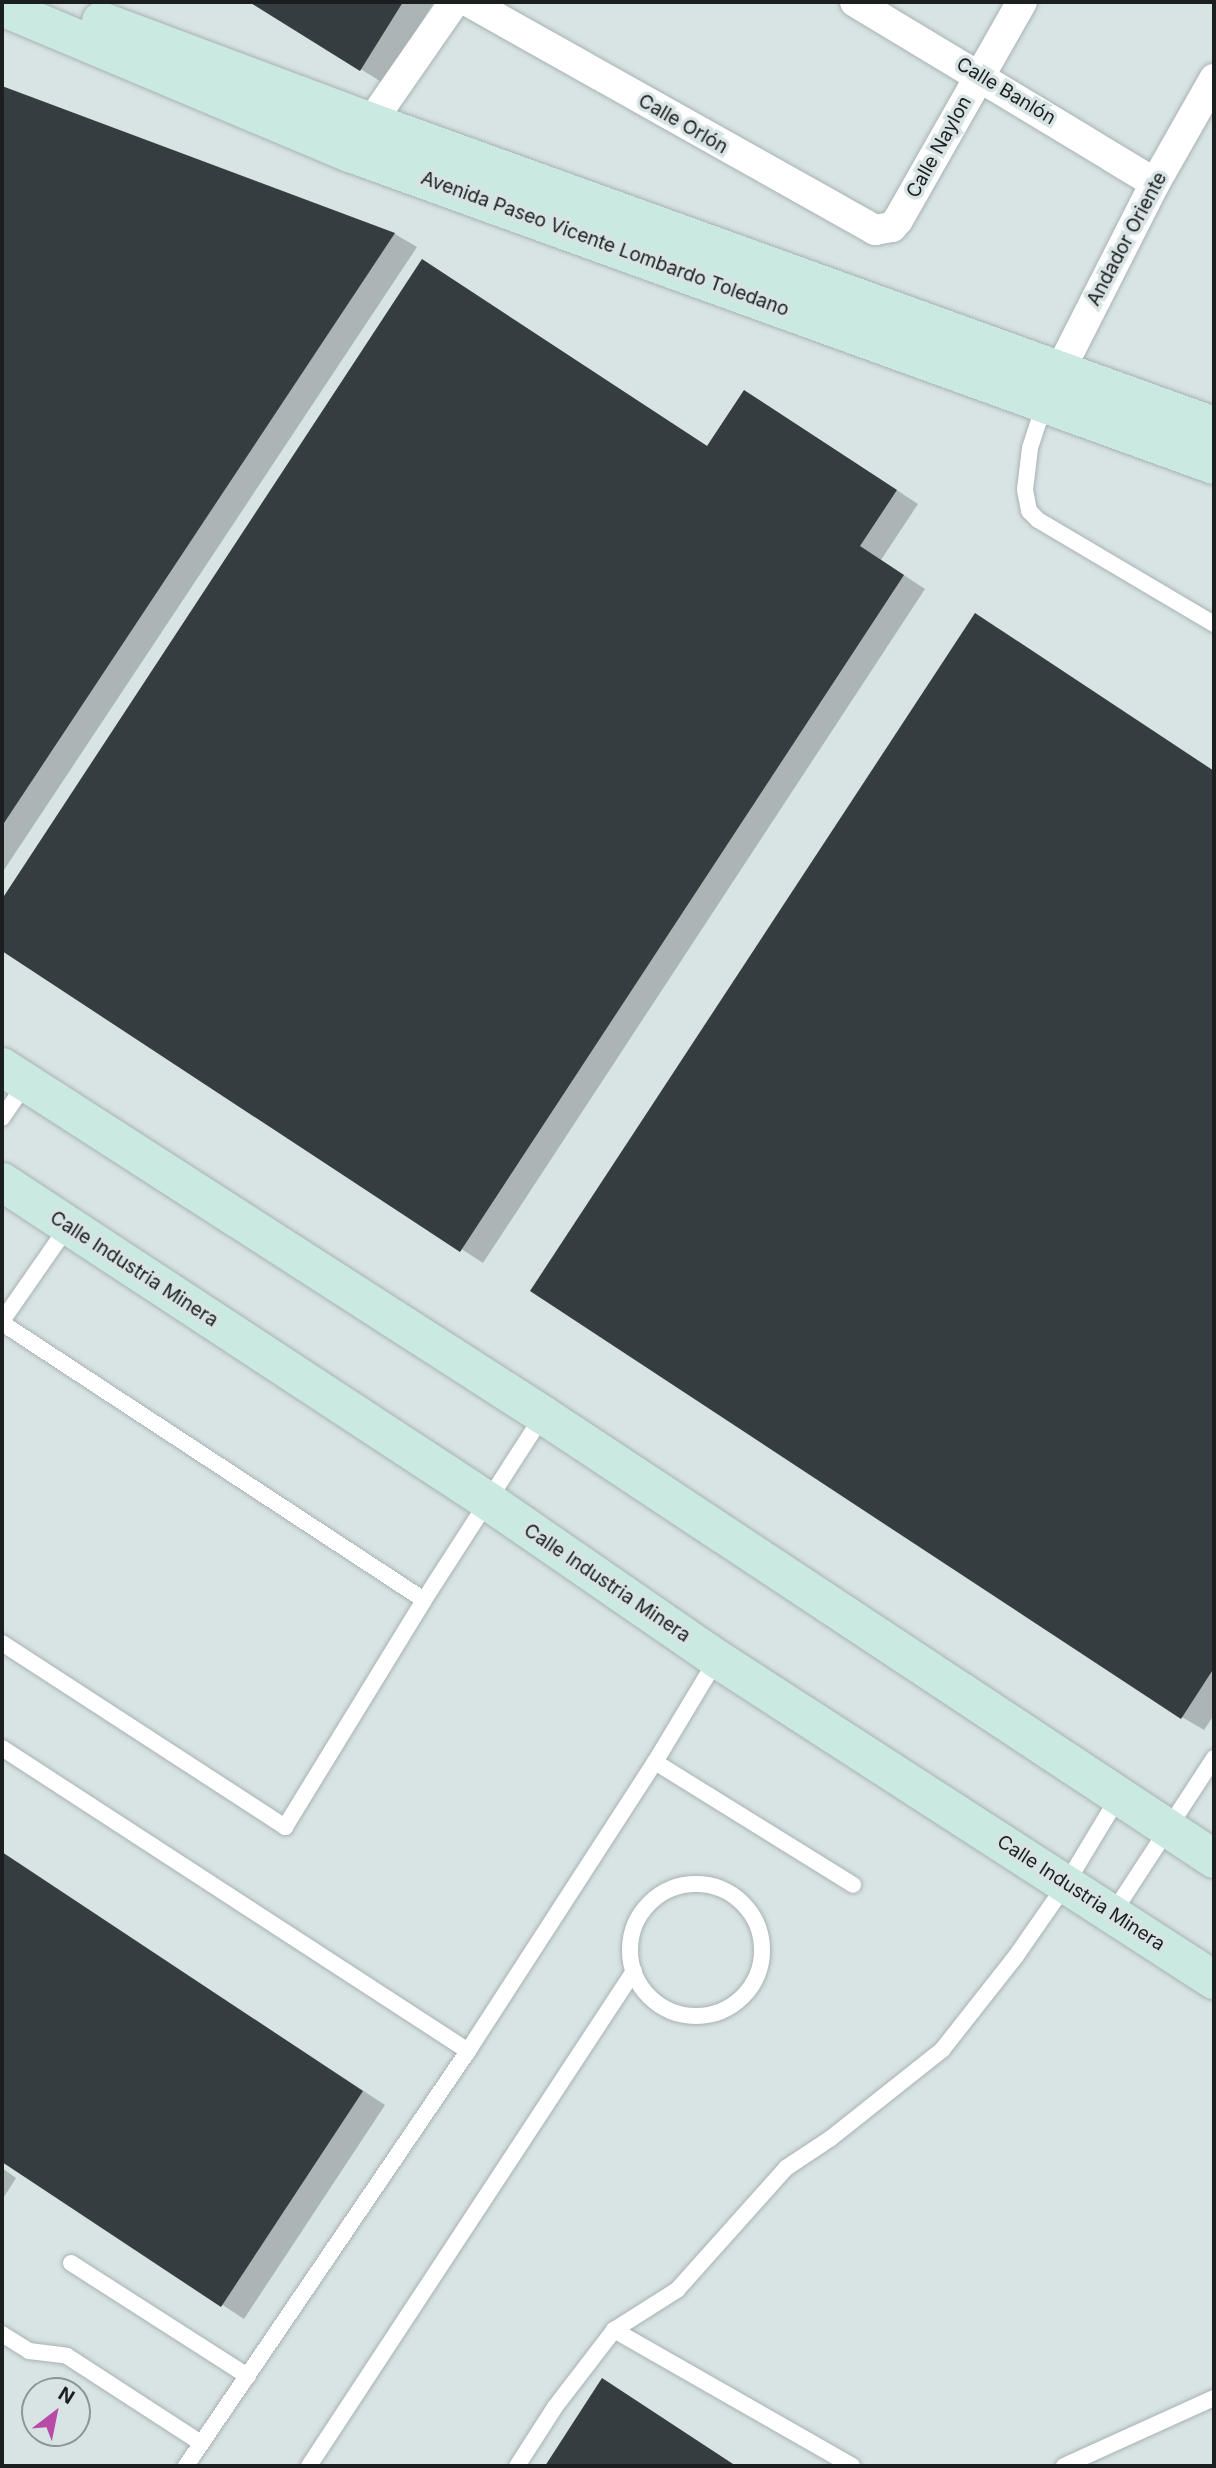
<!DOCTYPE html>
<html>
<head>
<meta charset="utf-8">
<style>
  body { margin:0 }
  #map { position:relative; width:1216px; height:2468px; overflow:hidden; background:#d8e3e4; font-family:Inter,sans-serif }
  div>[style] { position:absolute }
  .shadow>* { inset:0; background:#0003 }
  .building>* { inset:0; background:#363d41 }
  .roads { filter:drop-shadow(0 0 2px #a8b2b3) drop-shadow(0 0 2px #a8b2b3) }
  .service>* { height:16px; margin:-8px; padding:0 8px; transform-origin:8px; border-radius:8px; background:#fff }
  .service>.ring { margin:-8px; padding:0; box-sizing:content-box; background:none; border:16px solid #fff; border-radius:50% }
  .minor>* { height:30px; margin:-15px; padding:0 15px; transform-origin:15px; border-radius:15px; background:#fff }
  .secondary>* { height:38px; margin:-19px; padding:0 19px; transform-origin:19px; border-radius:19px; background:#c9e9e1 }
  span { translate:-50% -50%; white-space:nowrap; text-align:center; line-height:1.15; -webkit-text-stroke:7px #d8e3e4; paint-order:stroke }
  .street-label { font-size:19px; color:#1b1f1f }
  .frame { position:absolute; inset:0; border:4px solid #1b1f1f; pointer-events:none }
  .north { position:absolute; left:21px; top:2377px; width:70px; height:70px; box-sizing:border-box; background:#d8e3e4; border:2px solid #8c9595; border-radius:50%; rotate:32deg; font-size:19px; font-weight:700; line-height:28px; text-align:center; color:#1b1f1f }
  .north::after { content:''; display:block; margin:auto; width:24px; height:32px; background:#b94ba8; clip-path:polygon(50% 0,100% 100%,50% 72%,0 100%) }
</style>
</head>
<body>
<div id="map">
  <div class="shadow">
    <div style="clip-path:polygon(253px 2px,434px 2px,383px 83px)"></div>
    <div style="clip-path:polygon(2px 88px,395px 234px,417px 247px,2px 873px)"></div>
    <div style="clip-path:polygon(422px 261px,709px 447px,767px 405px,918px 504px,881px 560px,925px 589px,483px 1263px,2px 949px,2px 902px)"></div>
    <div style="clip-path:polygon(998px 628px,1214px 771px,1214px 1715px,1204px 1730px,1182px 1717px)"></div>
    <div style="clip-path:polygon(2px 1854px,385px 2105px,244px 2319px,2px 2160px)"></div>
    <div style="clip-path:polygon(2px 2168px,16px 2178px,2px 2200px)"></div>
    <div style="clip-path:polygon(603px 2381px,625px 2394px,736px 2466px,547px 2466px)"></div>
  </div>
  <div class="building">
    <div style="clip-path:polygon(249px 2px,403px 2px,360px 71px)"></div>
    <div style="clip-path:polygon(2px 86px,395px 233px,2px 826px)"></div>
    <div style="clip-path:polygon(422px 259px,707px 446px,744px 390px,897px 490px,860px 546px,904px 575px,460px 1252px,2px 951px,2px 899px)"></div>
    <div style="clip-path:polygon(975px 613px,1214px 771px,1214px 1668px,1181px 1719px,530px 1291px)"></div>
    <div style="clip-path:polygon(2px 1852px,363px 2091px,221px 2307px,2px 2162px)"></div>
    <div style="clip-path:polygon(602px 2378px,736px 2466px,545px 2466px)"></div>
  </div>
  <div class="roads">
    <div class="service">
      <div style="left:1045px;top:402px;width:48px;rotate:108.1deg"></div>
      <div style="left:1030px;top:448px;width:42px;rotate:96.8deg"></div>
      <div style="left:1025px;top:490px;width:21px;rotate:79deg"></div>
      <div style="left:1029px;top:511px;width:13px;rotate:45deg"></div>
      <div style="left:1038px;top:520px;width:204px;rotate:30.6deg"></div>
      <div style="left:2px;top:1118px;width:42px;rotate:-55.6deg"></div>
      <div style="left:2px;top:1321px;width:116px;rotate:-55.2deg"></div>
      <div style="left:2px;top:1323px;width:505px;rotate:33.28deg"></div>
      <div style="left:2px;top:1643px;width:338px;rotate:33deg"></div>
      <div style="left:285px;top:1827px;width:266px;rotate:-58.5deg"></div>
      <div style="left:424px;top:1600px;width:220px;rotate:-57.2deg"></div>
      <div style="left:2px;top:1748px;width:556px;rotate:33.03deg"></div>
      <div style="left:468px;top:2051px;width:502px;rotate:124.2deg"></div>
      <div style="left:655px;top:1762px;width:233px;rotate:31.8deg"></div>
      <div class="ring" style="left:630px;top:1884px;width:116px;height:116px"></div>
      <div style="left:1113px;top:1913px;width:185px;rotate:-56.9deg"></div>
      <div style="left:468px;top:2051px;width:344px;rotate:-57.1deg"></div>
      <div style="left:655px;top:1762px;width:120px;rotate:-59deg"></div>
      <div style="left:71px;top:2263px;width:210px;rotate:32.6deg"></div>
      <div style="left:614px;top:2330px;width:274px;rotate:29.7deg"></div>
      <div style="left:2px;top:2334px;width:32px;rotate:32deg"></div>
      <div style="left:29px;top:2351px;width:38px;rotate:7deg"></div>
      <div style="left:67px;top:2356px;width:160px;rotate:33deg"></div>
      <div style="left:309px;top:2466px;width:592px;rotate:-56.71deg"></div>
      <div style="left:517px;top:2466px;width:70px;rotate:-57.2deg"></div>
      <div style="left:555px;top:2407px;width:97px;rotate:-52.5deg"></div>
      <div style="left:614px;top:2330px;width:75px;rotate:-32.4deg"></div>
      <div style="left:677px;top:2290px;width:164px;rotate:-48.2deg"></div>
      <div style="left:786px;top:2168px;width:54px;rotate:-33.7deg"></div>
      <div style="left:831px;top:2138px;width:142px;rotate:-38.4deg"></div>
      <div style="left:942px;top:2050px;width:120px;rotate:-51.8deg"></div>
      <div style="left:1016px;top:1956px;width:88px;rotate:-55.2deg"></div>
      <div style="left:1066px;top:1884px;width:103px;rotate:-58.9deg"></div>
      <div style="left:1064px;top:2466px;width:165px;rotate:-24.4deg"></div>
    </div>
    <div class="minor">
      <div style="left:469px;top:2px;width:466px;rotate:29.3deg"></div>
      <div style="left:875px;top:230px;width:17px;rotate:-10deg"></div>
      <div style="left:892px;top:227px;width:9px;rotate:-49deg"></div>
      <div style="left:898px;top:220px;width:251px;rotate:-60.4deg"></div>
      <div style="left:855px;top:2px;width:350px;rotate:31.1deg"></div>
      <div style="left:360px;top:138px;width:165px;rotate:-55.3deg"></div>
      <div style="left:1051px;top:388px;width:230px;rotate:-63.1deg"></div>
      <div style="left:1155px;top:183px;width:120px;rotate:-60.4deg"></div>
    </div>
    <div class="secondary">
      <div style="left:2px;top:7px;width:377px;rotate:22.8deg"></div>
      <div style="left:350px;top:153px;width:919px;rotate:19.86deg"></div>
      <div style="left:101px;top:21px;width:288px;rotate:20.5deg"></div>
      <div style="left:371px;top:122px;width:896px;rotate:19.83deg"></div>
      <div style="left:2px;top:1067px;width:643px;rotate:32.75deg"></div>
      <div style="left:543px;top:1415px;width:805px;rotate:33.49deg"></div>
      <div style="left:2px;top:1182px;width:581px;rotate:33.28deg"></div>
      <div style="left:488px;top:1501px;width:278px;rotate:34.6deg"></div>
      <div style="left:717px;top:1659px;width:592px;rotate:32.86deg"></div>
    </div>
  </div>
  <div class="street-label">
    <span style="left:1006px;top:91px;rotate:31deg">Calle Banlón</span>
    <span style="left:683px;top:124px;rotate:30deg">Calle Orlón</span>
    <span style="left:939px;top:147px;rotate:-61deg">Calle Naylon</span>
    <span style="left:1127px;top:239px;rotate:-62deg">Andador Oriente</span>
    <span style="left:605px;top:244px;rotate:20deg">Avenida Paseo Vicente Lombardo Toledano</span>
    <span style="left:134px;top:1269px;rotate:33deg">Calle Industria Minera</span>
    <span style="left:607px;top:1583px;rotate:34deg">Calle Industria Minera</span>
    <span style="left:1081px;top:1893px;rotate:33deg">Calle Industria Minera</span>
  </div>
  <div class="frame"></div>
  <div class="north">N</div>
</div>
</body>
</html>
